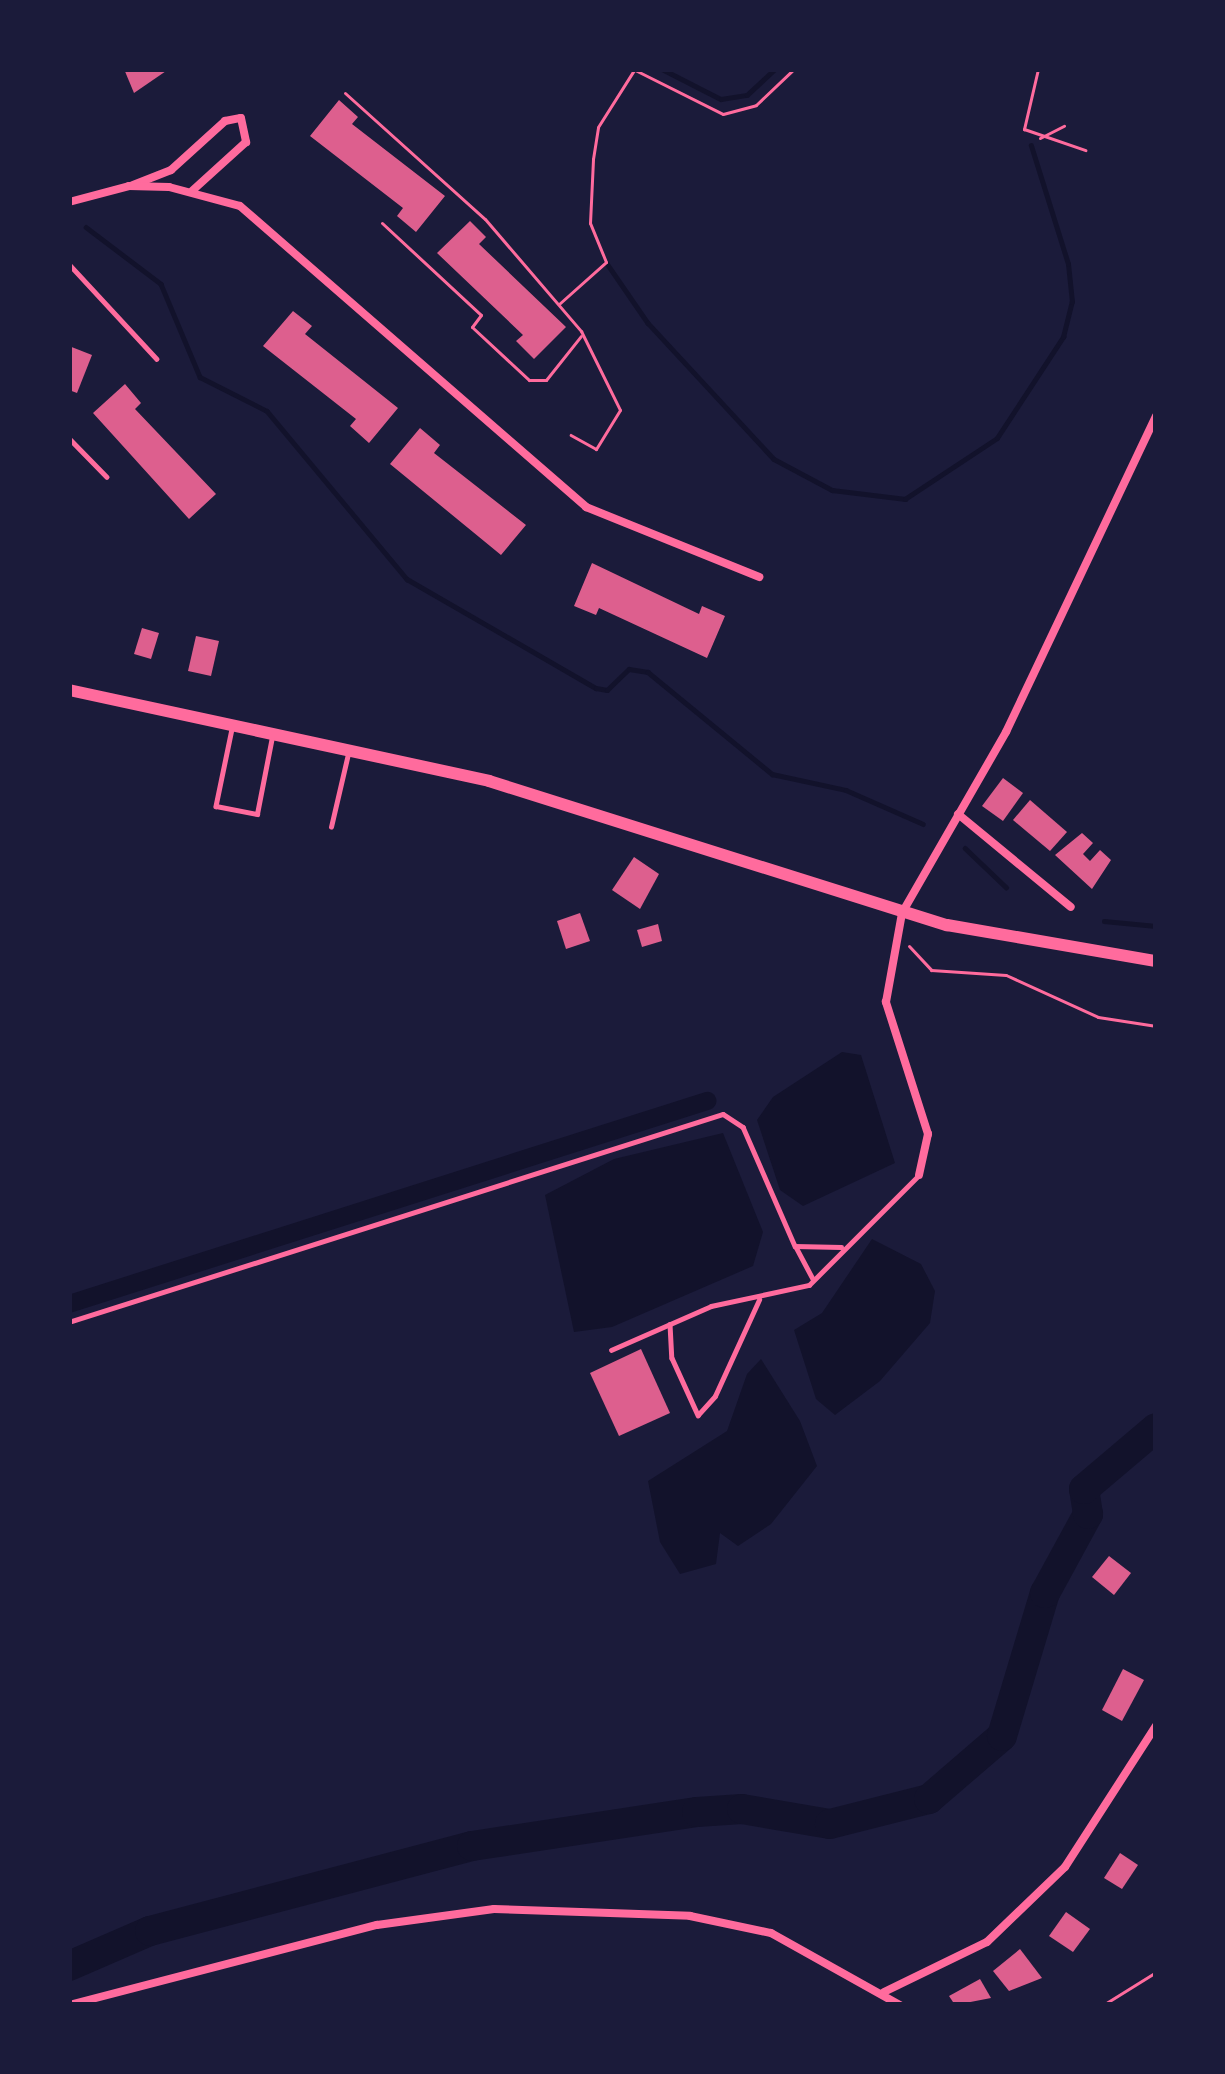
<!DOCTYPE html>
<html>
<head>
<meta charset="utf-8">
<style>
  body { margin:0 }
  #map { position:relative; width:1225px; height:2074px; overflow:hidden; background:#1b1b3a; font-family:"PT Sans Narrow",sans-serif }
  div>[style] { position:absolute }
  .water>* { inset:0; background:#12122b }
  .stream>* { height:4.5px; margin:-2.25px; padding:0 2.25px; transform-origin:2.25px; border-radius:2.25px; background:#12122b }
  .canal>* { height:18px; margin:-9px; padding:0 9px; transform-origin:9px; border-radius:9px; background:#12122b }
  .river>* { height:30px; margin:-15px; padding:0 15px; transform-origin:15px; border-radius:15px; background:#12122b }
  .building>* { inset:0; background:#dd5f8e }
  .path>* { height:3px; margin:-1.5px; padding:0 1.5px; transform-origin:1.5px; border-radius:1.5px; background:#ff6b9d }
  .service>* { height:4.5px; margin:-2.25px; padding:0 2.25px; transform-origin:2.25px; border-radius:2.25px; background:#ff6b9d }
  .minor>* { height:8px; margin:-4px; padding:0 4px; transform-origin:4px; border-radius:4px; background:#ff6b9d }
  .primary>* { height:12px; margin:-6px; padding:0 6px; transform-origin:6px; border-radius:6px; background:#ff6b9d }
  span { translate:-50% -50%; white-space:nowrap; text-align:center; line-height:1.15; -webkit-text-stroke:9px #1b1b3a; paint-order:stroke }
  .frame { position:absolute; inset:0; border:72px solid #1b1b3a; pointer-events:none }
</style>
</head>
<body>
<div id="map">
  <div class="water">
    <div style="clip-path:polygon(842px 1052px,861px 1055px,895px 1163px,803px 1206px,780px 1190px,757px 1120px,773px 1097px)"></div>
    <div style="clip-path:polygon(723px 1133px,763px 1232px,753px 1266px,612px 1327px,574px 1332px,545px 1195px,614px 1159px)"></div>
    <div style="clip-path:polygon(872px 1239px,921px 1264px,935px 1291px,930px 1323px,880px 1381px,835px 1415px,816px 1399px,794px 1330px,822px 1313px)"></div>
    <div style="clip-path:polygon(761px 1359px,800px 1421px,817px 1466px,771px 1524px,738px 1546px,720px 1533px,716px 1564px,680px 1574px,660px 1542px,648px 1481px,727px 1431px,747px 1374px)"></div>
  </div>
  <div class="stream">
    <div style="left:662px;top:69px;width:66px;rotate:27deg"></div>
    <div style="left:721px;top:99px;width:26px;rotate:-9deg"></div>
    <div style="left:747px;top:95px;width:38px;rotate:-43deg"></div>
    <div style="left:86px;top:227px;width:94px;rotate:37.2deg"></div>
    <div style="left:161px;top:284px;width:101px;rotate:67.2deg"></div>
    <div style="left:200px;top:377px;width:75px;rotate:26.9deg"></div>
    <div style="left:267px;top:411px;width:219px;rotate:50.2deg"></div>
    <div style="left:407px;top:579px;width:218px;rotate:30deg"></div>
    <div style="left:596px;top:688px;width:11px;rotate:10deg"></div>
    <div style="left:607px;top:690px;width:30px;rotate:-44deg"></div>
    <div style="left:629px;top:669px;width:19px;rotate:9deg"></div>
    <div style="left:648px;top:672px;width:161px;rotate:39.4deg"></div>
    <div style="left:772px;top:774px;width:76px;rotate:12.2deg"></div>
    <div style="left:846px;top:790px;width:84px;rotate:23.8deg"></div>
    <div style="left:606px;top:262px;width:74px;rotate:55.5deg"></div>
    <div style="left:648px;top:323px;width:185px;rotate:47.2deg"></div>
    <div style="left:774px;top:459px;width:66px;rotate:28.1deg"></div>
    <div style="left:832px;top:490px;width:74px;rotate:7deg"></div>
    <div style="left:905px;top:499px;width:110px;rotate:-33.5deg"></div>
    <div style="left:997px;top:438px;width:121px;rotate:-56.8deg"></div>
    <div style="left:1063px;top:337px;width:36px;rotate:-76deg"></div>
    <div style="left:1072px;top:302px;width:38px;rotate:-96deg"></div>
    <div style="left:1068px;top:264px;width:124px;rotate:-107.4deg"></div>
    <div style="left:965px;top:848px;width:57px;rotate:43.6deg"></div>
    <div style="left:1104px;top:921px;width:52px;rotate:5.5deg"></div>
  </div>
  <div class="canal">
    <div style="left:69px;top:1304px;width:670px;rotate:-17.65deg"></div>
  </div>
  <div class="river">
    <div style="left:69px;top:1966px;width:88px;rotate:-23.4deg"></div>
    <div style="left:150px;top:1931px;width:333px;rotate:-14.8deg"></div>
    <div style="left:472px;top:1846px;width:228px;rotate:-8.6deg"></div>
    <div style="left:697px;top:1812px;width:45px;rotate:-3.8deg"></div>
    <div style="left:742px;top:1809px;width:89px;rotate:9.7deg"></div>
    <div style="left:830px;top:1824px;width:102px;rotate:-14.2deg"></div>
    <div style="left:929px;top:1799px;width:96px;rotate:-40.8deg"></div>
    <div style="left:1002px;top:1736px;width:149px;rotate:-73.3deg"></div>
    <div style="left:1045px;top:1593px;width:90px;rotate:-61.4deg"></div>
    <div style="left:1088px;top:1514px;width:25px;rotate:-99deg"></div>
    <div style="left:1084px;top:1489px;width:94px;rotate:-40.3deg"></div>
  </div>
  <div class="building">
    <div style="clip-path:polygon(124px 69px,169px 69px,134px 93px)"></div>
    <div style="clip-path:polygon(339px 100px,358px 117px,352px 124px,445px 196px,416px 232px,397px 216px,403px 208px,310px 136px)"></div>
    <div style="clip-path:polygon(470px 221px,486px 237px,479px 244px,566px 327px,534px 359px,516px 341px,523px 335px,437px 253px)"></div>
    <div style="clip-path:polygon(293px 311px,312px 326px,305px 334px,398px 408px,369px 443px,350px 426px,356px 419px,263px 346px)"></div>
    <div style="clip-path:polygon(69px 346px,92px 355px,77px 393px,69px 390px)"></div>
    <div style="clip-path:polygon(125px 384px,141px 403px,135px 409px,216px 494px,189px 519px,93px 413px)"></div>
    <div style="clip-path:polygon(420px 428px,440px 445px,434px 453px,526px 525px,501px 555px,390px 464px)"></div>
    <div style="clip-path:polygon(592px 563px,699px 614px,702px 606px,725px 616px,707px 658px,599px 608px,596px 615px,574px 606px)"></div>
    <div style="clip-path:polygon(142px 628px,159px 633px,151px 659px,134px 654px)"></div>
    <div style="clip-path:polygon(196px 636px,219px 641px,211px 676px,188px 671px)"></div>
    <div style="clip-path:polygon(1003px 778px,1023px 793px,1003px 821px,982px 806px)"></div>
    <div style="clip-path:polygon(1030px 800px,1067px 832px,1050px 851px,1013px 820px)"></div>
    <div style="clip-path:polygon(1082px 833px,1093px 843px,1083px 854px,1090px 861px,1100px 850px,1111px 860px,1092px 889px,1055px 855px)"></div>
    <div style="clip-path:polygon(634px 857px,659px 874px,640px 909px,612px 890px)"></div>
    <div style="clip-path:polygon(580px 913px,590px 941px,566px 949px,557px 921px)"></div>
    <div style="clip-path:polygon(658px 924px,662px 941px,642px 947px,637px 930px)"></div>
    <div style="clip-path:polygon(641px 1349px,670px 1413px,619px 1436px,590px 1373px)"></div>
    <div style="clip-path:polygon(1109px 1556px,1131px 1573px,1114px 1595px,1092px 1577px)"></div>
    <div style="clip-path:polygon(1123px 1669px,1144px 1680px,1122px 1721px,1102px 1710px)"></div>
    <div style="clip-path:polygon(1120px 1853px,1138px 1865px,1122px 1889px,1104px 1878px)"></div>
    <div style="clip-path:polygon(1066px 1912px,1090px 1929px,1073px 1952px,1049px 1936px)"></div>
    <div style="clip-path:polygon(1020px 1949px,1042px 1978px,1009px 1991px,993px 1971px)"></div>
    <div style="clip-path:polygon(980px 1979px,991px 1998px,955px 2005px,949px 1996px)"></div>
  </div>
  <div class="path">
    <div style="left:1038px;top:69px;width:62px;rotate:103.1deg"></div>
    <div style="left:1024px;top:129px;width:65px;rotate:19deg"></div>
    <div style="left:635px;top:70px;width:98px;rotate:26.6deg"></div>
    <div style="left:723px;top:114px;width:34px;rotate:-15deg"></div>
    <div style="left:756px;top:105px;width:52px;rotate:-43.5deg"></div>
    <div style="left:345px;top:93px;width:188px;rotate:42deg"></div>
    <div style="left:485px;top:219px;width:148px;rotate:49.4deg"></div>
    <div style="left:581px;top:331px;width:88px;rotate:63.7deg"></div>
    <div style="left:620px;top:410px;width:46px;rotate:121.6deg"></div>
    <div style="left:596px;top:449px;width:29px;rotate:-151deg"></div>
    <div style="left:1040px;top:138px;width:27px;rotate:-27deg"></div>
    <div style="left:382px;top:223px;width:135px;rotate:42.9deg"></div>
    <div style="left:481px;top:315px;width:15px;rotate:127deg"></div>
    <div style="left:472px;top:327px;width:78px;rotate:42.9deg"></div>
    <div style="left:529px;top:380px;width:17px"></div>
    <div style="left:546px;top:380px;width:56px;rotate:-51.5deg"></div>
    <div style="left:559px;top:304px;width:63px;rotate:-41.8deg"></div>
    <div style="left:606px;top:262px;width:42px;rotate:-112.3deg"></div>
    <div style="left:590px;top:223px;width:64px;rotate:-87.3deg"></div>
    <div style="left:593px;top:159px;width:32px;rotate:-81deg"></div>
    <div style="left:598px;top:127px;width:67px;rotate:-57.7deg"></div>
    <div style="left:909px;top:946px;width:33px;rotate:47deg"></div>
    <div style="left:931px;top:970px;width:75px;rotate:3.8deg"></div>
    <div style="left:1006px;top:975px;width:101px;rotate:24.5deg"></div>
    <div style="left:1098px;top:1017px;width:59px;rotate:8.8deg"></div>
    <div style="left:1103px;top:2005px;width:62px;rotate:-31.9deg"></div>
  </div>
  <div class="service">
    <div style="left:69px;top:264px;width:129px;rotate:47.2deg"></div>
    <div style="left:69px;top:438px;width:54px;rotate:45.7deg"></div>
    <div style="left:232px;top:729px;width:79px;rotate:101.7deg"></div>
    <div style="left:216px;top:806px;width:42px;rotate:11deg"></div>
    <div style="left:257px;top:814px;width:78px;rotate:-79deg"></div>
    <div style="left:331px;top:827px;width:75px;rotate:-76.9deg"></div>
    <div style="left:813px;top:1280px;width:38px;rotate:-118deg"></div>
    <div style="left:795px;top:1246px;width:46px;rotate:1.2deg"></div>
    <div style="left:69px;top:1322px;width:686px;rotate:-17.64deg"></div>
    <div style="left:723px;top:1114px;width:24px;rotate:33deg"></div>
    <div style="left:743px;top:1127px;width:130px;rotate:66.4deg"></div>
    <div style="left:670px;top:1324px;width:34px;rotate:87deg"></div>
    <div style="left:672px;top:1358px;width:63px;rotate:65.5deg"></div>
    <div style="left:698px;top:1415px;width:25px;rotate:-48deg"></div>
    <div style="left:715px;top:1396px;width:106px;rotate:-65.4deg"></div>
    <div style="left:611px;top:1350px;width:109px;rotate:-23.7deg"></div>
    <div style="left:711px;top:1306px;width:100px;rotate:-12.1deg"></div>
    <div style="left:809px;top:1285px;width:156px;rotate:-45deg"></div>
  </div>
  <div class="minor">
    <div style="left:133px;top:185px;width:41px;rotate:-21.5deg"></div>
    <div style="left:171px;top:170px;width:73px;rotate:-42.2deg"></div>
    <div style="left:225px;top:121px;width:16px;rotate:-11deg"></div>
    <div style="left:241px;top:118px;width:25px;rotate:78deg"></div>
    <div style="left:246px;top:142px;width:72px;rotate:137.8deg"></div>
    <div style="left:69px;top:202px;width:62px;rotate:-14.9deg"></div>
    <div style="left:129px;top:186px;width:40px;rotate:1.4deg"></div>
    <div style="left:169px;top:187px;width:73px;rotate:15deg"></div>
    <div style="left:240px;top:206px;width:459px;rotate:41deg"></div>
    <div style="left:586px;top:507px;width:187px;rotate:22deg"></div>
    <div style="left:958px;top:814px;width:146px;rotate:39.5deg"></div>
    <div style="left:919px;top:1175px;width:42px;rotate:-77.6deg"></div>
    <div style="left:928px;top:1134px;width:139px;rotate:-107.7deg"></div>
    <div style="left:886px;top:1002px;width:90px;rotate:-79.8deg"></div>
    <div style="left:902px;top:913px;width:209px;rotate:-60.1deg"></div>
    <div style="left:1006px;top:732px;width:350px;rotate:-64.6deg"></div>
    <div style="left:884px;top:1992px;width:114px;rotate:-25.9deg"></div>
    <div style="left:987px;top:1942px;width:108px;rotate:-43.9deg"></div>
    <div style="left:1065px;top:1867px;width:168px;rotate:-57.2deg"></div>
    <div style="left:69px;top:2005px;width:318px;rotate:-14.6deg"></div>
    <div style="left:377px;top:1925px;width:118px;rotate:-7.8deg"></div>
    <div style="left:494px;top:1909px;width:196px;rotate:2deg"></div>
    <div style="left:690px;top:1916px;width:83px;rotate:11.9deg"></div>
    <div style="left:771px;top:1933px;width:148px;rotate:29.2deg"></div>
  </div>
  <div class="primary">
    <div style="left:69px;top:690px;width:430px;rotate:12.2deg"></div>
    <div style="left:489px;top:781px;width:480px;rotate:17.5deg"></div>
    <div style="left:947px;top:925px;width:212px;rotate:9.8deg"></div>
  </div>
  <div class="frame"></div>
</div>
</body>
</html>
